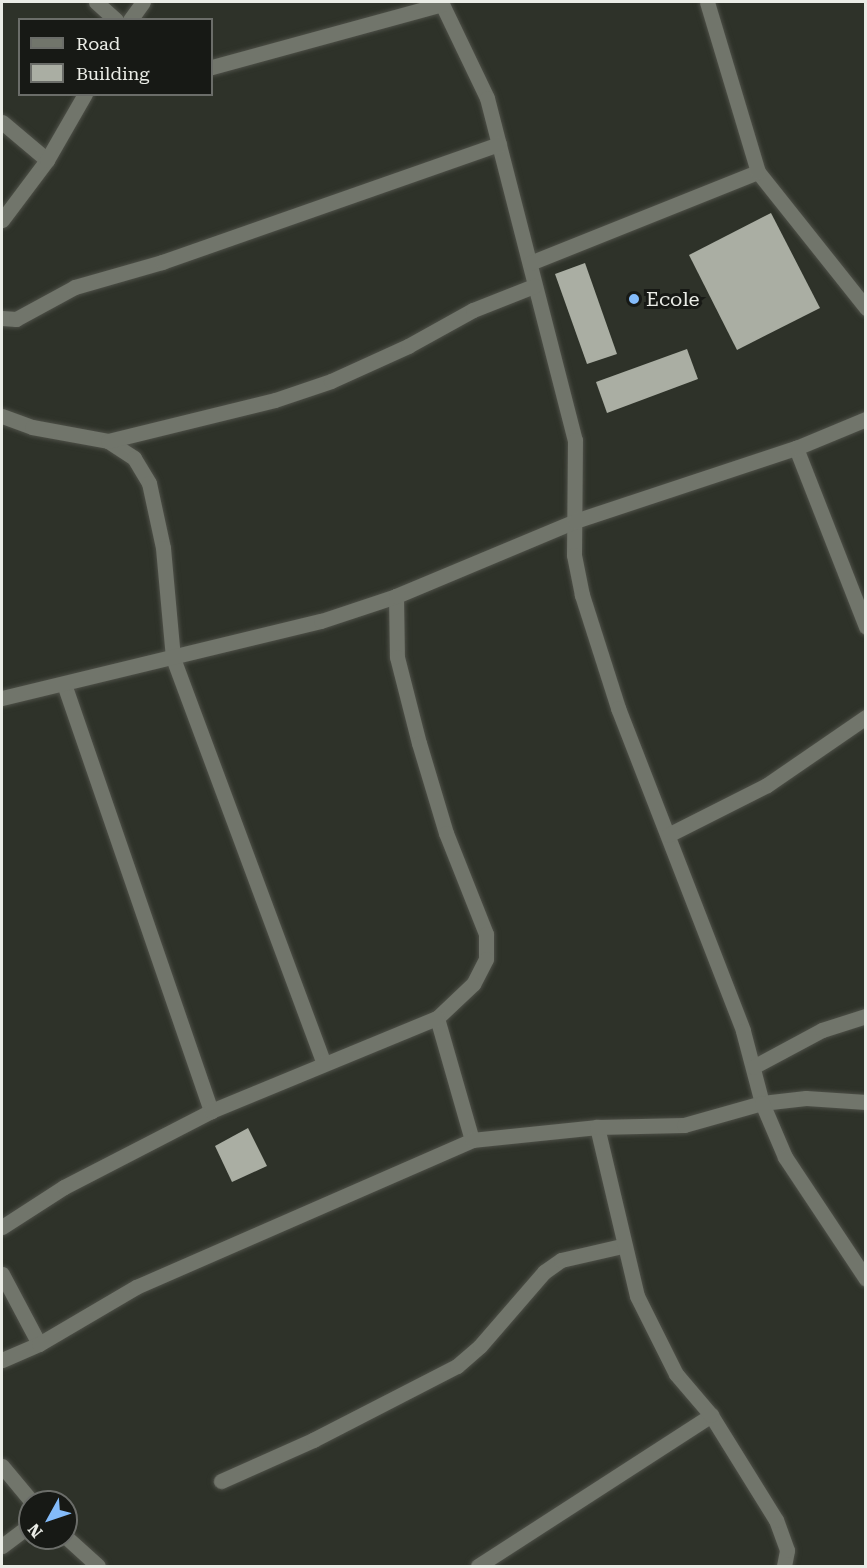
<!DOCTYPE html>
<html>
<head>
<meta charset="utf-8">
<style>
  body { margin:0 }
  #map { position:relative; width:867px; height:1568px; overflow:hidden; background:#2e3229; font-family:"Roboto Serif",serif }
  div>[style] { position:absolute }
  .building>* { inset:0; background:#aaaea3 }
  .roads { filter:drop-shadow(0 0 2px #4e5048) drop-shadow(0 0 2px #4e5048) }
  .minor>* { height:15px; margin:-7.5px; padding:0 7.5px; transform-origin:7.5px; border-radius:7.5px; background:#71756b }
  .dots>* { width:16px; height:16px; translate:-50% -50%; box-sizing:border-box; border:3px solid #171915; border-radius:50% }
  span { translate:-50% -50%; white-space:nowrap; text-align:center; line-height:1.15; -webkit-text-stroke:6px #171915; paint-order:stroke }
  .poi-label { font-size:20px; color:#eaece6 }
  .left { translate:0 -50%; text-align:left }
  .frame { position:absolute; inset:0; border:3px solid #eaece6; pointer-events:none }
  .legend { position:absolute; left:18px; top:18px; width:195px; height:78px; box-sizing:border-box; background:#171915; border:2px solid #6b6d69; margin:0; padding:8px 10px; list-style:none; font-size:18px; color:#eaece6 }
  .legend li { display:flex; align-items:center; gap:12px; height:30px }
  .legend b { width:30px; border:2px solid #6b6d69 }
  .north { position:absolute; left:18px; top:1490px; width:60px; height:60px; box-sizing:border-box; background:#171915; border:2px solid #6b6d69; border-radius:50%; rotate:230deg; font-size:16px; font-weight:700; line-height:24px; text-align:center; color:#eaece6 }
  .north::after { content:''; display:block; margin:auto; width:21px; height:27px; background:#84bcfb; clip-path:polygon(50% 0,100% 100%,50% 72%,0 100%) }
</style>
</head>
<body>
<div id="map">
  <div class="building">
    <div style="clip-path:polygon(771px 213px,820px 308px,737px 350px,689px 255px)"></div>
    <div style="clip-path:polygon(585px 263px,617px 354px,587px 364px,555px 274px)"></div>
    <div style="clip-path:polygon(687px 349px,698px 379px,607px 413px,596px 382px)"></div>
    <div style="clip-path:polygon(248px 1128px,267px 1166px,232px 1182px,215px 1146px)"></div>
  </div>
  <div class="roads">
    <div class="minor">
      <div style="left:96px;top:2px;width:27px;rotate:42deg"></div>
      <div style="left:441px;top:2px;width:106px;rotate:64.4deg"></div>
      <div style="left:487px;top:98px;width:353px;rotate:75.6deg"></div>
      <div style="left:575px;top:440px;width:115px;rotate:90.5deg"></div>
      <div style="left:574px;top:555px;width:41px;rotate:78.7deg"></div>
      <div style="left:582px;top:595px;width:119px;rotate:72.3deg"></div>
      <div style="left:618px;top:708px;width:346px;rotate:68.8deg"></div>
      <div style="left:743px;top:1031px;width:74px;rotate:75.2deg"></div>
      <div style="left:762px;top:1103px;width:44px;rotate:-6.5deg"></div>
      <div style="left:806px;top:1098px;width:60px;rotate:3.8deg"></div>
      <div style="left:130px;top:20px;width:22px;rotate:-54deg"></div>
      <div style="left:212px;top:67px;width:238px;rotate:-15.3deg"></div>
      <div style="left:2px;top:122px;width:59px;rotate:40.2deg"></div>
      <div style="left:758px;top:172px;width:174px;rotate:51.5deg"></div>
      <div style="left:2px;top:220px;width:75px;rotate:-53.1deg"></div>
      <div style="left:47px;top:160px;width:76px;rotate:-60.1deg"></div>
      <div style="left:530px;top:263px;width:245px;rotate:-21.8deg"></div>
      <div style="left:758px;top:172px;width:177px;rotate:-106.7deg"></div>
      <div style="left:2px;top:318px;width:14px;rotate:4deg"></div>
      <div style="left:16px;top:319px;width:67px;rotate:-28.5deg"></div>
      <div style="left:75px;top:287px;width:91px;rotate:-16deg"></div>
      <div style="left:162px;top:262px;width:357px;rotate:-19.3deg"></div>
      <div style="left:2px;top:416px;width:32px;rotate:20deg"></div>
      <div style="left:32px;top:427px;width:77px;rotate:10.4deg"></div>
      <div style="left:108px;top:441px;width:31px;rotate:33deg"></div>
      <div style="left:134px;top:458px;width:29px;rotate:59deg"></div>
      <div style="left:149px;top:483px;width:66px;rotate:77.8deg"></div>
      <div style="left:163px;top:548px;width:110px;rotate:84.8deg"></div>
      <div style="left:173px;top:658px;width:431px;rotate:69.6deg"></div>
      <div style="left:108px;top:441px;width:172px;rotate:-13.8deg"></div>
      <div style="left:275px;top:400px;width:59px;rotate:-18.7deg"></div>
      <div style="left:331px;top:381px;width:85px;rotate:-24.4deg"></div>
      <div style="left:408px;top:346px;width:74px;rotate:-29deg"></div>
      <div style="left:473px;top:310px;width:66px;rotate:-21.5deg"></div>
      <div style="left:796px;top:448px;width:192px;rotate:68.6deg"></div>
      <div style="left:396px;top:596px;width:61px;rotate:89.1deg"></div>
      <div style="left:397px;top:657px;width:89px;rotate:75.7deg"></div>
      <div style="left:419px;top:743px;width:94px;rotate:73.3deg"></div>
      <div style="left:446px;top:833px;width:109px;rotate:68.4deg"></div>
      <div style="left:486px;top:934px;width:25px;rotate:90deg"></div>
      <div style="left:486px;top:959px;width:28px;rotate:117deg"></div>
      <div style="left:473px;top:984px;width:50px;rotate:136.6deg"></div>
      <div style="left:437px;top:1018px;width:127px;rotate:74deg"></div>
      <div style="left:64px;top:684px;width:452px;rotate:71deg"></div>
      <div style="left:2px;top:698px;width:328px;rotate:-13.6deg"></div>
      <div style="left:321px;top:621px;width:79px;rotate:-18.4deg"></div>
      <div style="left:396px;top:596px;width:194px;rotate:-22.7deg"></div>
      <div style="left:575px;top:521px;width:233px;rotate:-18.3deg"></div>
      <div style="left:796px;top:448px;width:76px;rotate:-22.5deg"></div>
      <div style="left:668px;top:835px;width:111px;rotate:-26.8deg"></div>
      <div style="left:767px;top:785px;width:120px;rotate:-34.5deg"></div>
      <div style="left:753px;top:1067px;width:78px;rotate:-28.2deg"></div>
      <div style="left:822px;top:1030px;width:46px;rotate:-17.7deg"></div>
      <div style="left:2px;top:1227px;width:74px;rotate:-32.8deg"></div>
      <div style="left:64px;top:1187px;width:165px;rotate:-27.3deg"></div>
      <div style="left:211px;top:1111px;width:244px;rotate:-22.4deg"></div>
      <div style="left:2px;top:1274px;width:79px;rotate:62.1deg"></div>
      <div style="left:2px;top:1360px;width:40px;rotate:-23.4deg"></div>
      <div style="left:39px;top:1344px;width:113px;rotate:-30.4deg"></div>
      <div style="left:136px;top:1287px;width:367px;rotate:-23.6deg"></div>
      <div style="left:472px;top:1140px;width:126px;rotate:-5.9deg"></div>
      <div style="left:2px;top:1466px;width:47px;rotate:50.2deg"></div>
      <div style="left:221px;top:1481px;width:101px;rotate:-24deg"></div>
      <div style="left:313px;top:1440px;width:162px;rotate:-27.2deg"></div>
      <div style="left:457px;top:1366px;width:30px;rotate:-41deg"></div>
      <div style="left:480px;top:1346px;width:98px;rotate:-49.1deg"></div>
      <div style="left:544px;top:1272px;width:21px;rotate:-35deg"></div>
      <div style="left:561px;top:1260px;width:63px;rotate:-12.9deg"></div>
      <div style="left:66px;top:1537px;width:43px;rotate:42.2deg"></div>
      <div style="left:2px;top:1546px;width:35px;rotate:-37deg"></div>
      <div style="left:478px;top:1566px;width:278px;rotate:-32.9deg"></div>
      <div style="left:784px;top:1566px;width:16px;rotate:-79deg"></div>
      <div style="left:787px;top:1550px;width:32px;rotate:-110deg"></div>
      <div style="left:776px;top:1520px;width:123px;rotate:-121.8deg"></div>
      <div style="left:711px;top:1415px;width:54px;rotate:-130.5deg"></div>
      <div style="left:676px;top:1374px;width:87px;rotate:-116.6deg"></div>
      <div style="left:637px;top:1296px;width:174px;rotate:-103.3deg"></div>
      <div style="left:597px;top:1127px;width:87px;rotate:-1.3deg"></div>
      <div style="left:684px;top:1125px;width:81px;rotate:-15.8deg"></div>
      <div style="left:762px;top:1103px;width:59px;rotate:66.9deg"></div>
      <div style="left:785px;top:1157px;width:146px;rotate:56.4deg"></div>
    </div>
  </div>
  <div class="dots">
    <div style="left:634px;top:299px;background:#84bcfb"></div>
  </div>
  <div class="poi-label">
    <span class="left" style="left:646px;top:299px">Ecole</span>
  </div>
  <div class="frame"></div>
  <ul class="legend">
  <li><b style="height:8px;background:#71756b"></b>Road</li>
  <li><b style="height:16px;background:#aaaea3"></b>Building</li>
  </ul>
  <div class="north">N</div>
</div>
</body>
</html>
